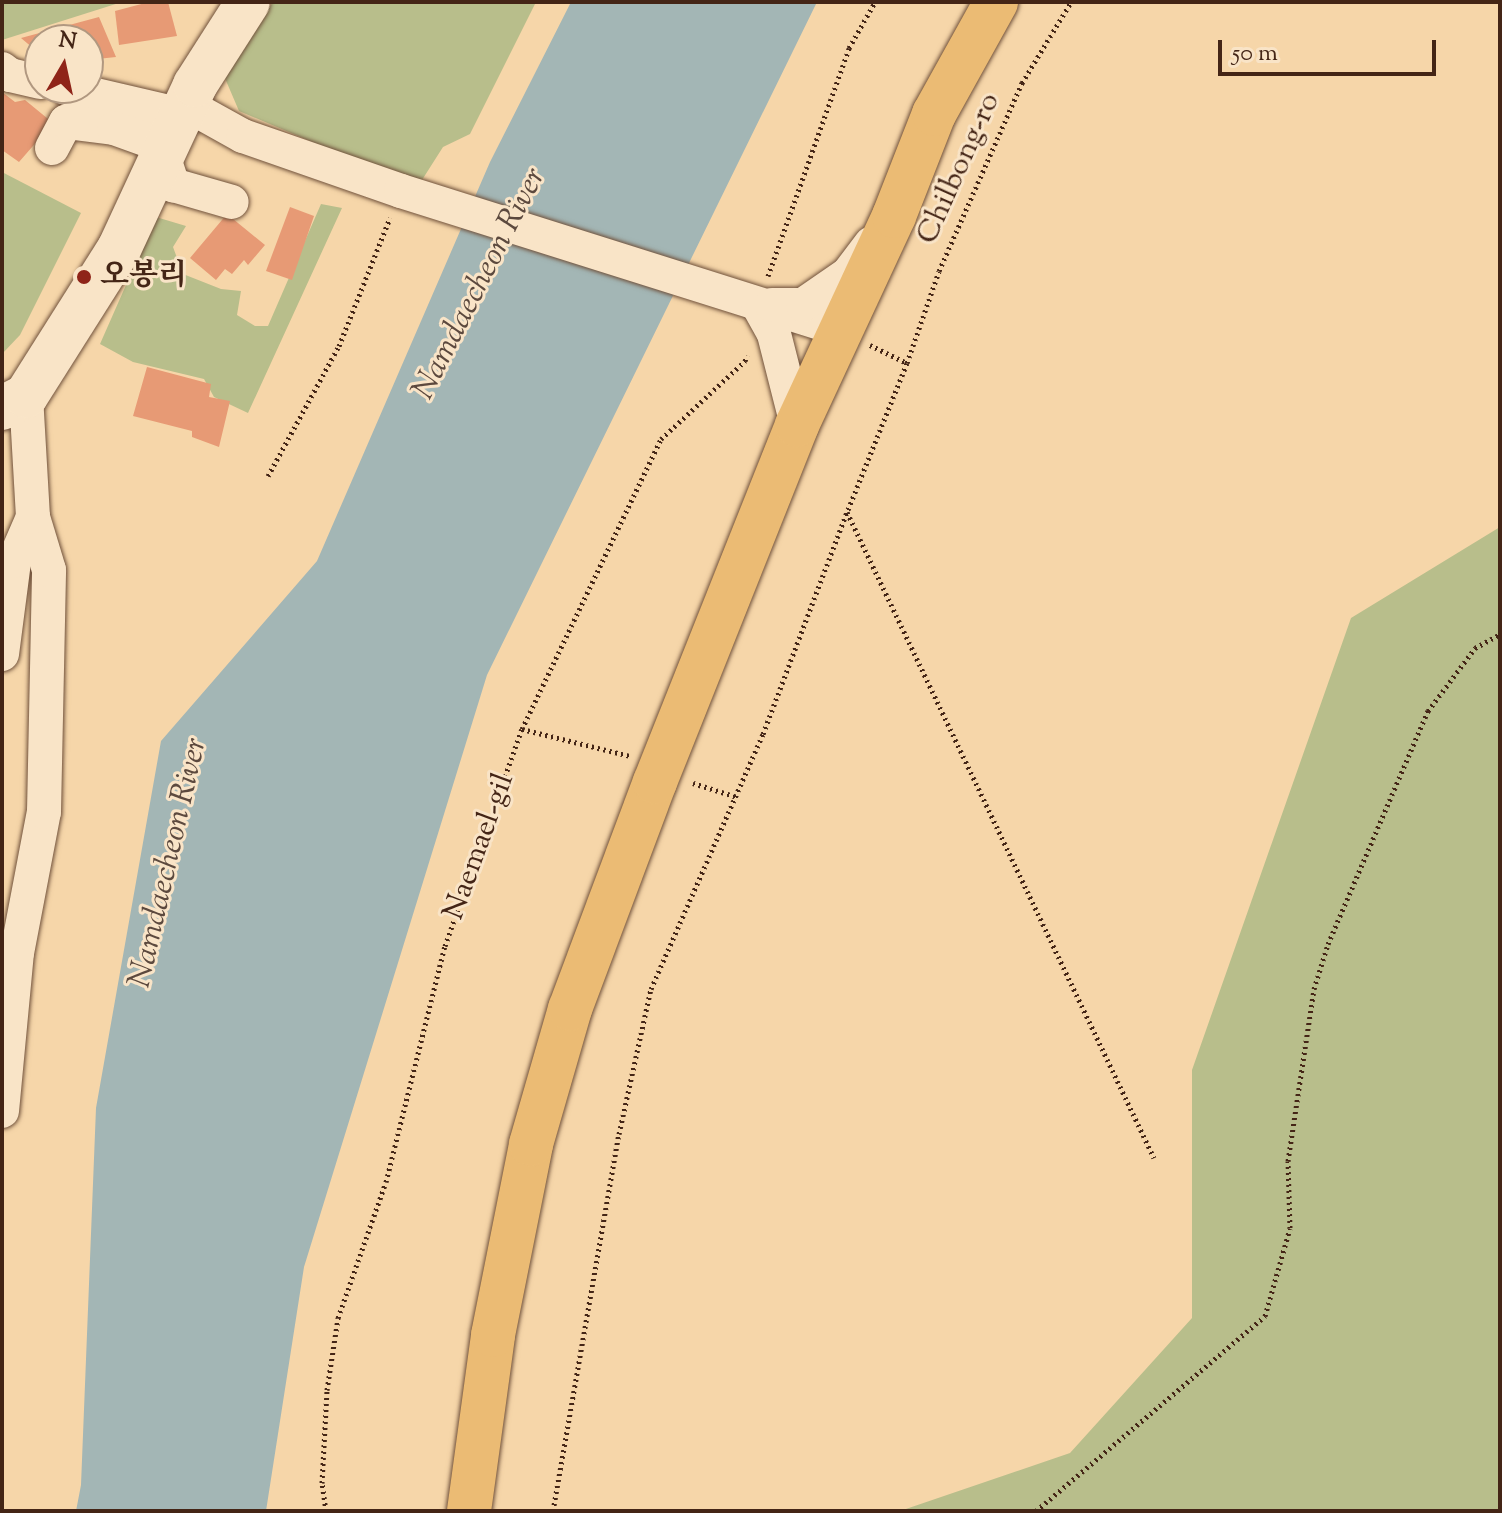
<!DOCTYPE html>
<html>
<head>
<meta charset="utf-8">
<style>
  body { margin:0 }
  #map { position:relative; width:1502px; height:1513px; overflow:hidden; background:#f6d6a9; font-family:"Sorts Mill Goudy","Noto Serif KR",serif }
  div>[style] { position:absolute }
  .green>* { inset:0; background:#b8be8b }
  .water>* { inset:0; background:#a3b6b5 }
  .building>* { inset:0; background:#e79a75 }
  .path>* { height:5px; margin-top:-2.5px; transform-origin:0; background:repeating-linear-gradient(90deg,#442516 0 2px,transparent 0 6px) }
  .roads { filter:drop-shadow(0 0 2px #70513b) drop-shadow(0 0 2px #70513b) }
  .minor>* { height:34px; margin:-17px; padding:0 17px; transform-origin:17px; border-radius:17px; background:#f9e4c7 }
  .secondary>* { height:44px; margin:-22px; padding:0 22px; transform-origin:22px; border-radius:22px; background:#f9e4c7 }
  .primary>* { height:44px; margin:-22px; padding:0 22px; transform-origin:22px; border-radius:22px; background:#ebbb74 }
  .dots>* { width:22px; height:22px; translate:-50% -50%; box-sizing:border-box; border:4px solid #f9e4c7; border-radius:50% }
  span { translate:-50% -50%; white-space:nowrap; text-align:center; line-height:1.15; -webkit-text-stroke:6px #f9e4c7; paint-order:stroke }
  .street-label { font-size:30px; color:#442516 }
  .poi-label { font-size:30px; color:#442516; font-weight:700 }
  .left { translate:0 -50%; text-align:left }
  .water-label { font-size:32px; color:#5c493e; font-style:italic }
  .frame { position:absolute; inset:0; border:4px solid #442516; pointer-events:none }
  .north { position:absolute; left:24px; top:24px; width:80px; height:80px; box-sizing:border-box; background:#f9e4c7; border:2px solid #b19880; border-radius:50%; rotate:9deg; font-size:22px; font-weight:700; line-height:32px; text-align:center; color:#442516 }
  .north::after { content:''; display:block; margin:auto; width:28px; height:36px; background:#8f2418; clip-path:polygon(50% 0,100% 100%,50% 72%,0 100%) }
  .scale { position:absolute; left:1218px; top:40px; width:218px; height:36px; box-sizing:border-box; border:4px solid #442516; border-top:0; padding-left:10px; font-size:24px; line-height:28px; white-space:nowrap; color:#442516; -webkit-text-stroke:6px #f9e4c7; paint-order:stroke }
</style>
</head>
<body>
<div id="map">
  <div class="green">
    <div style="clip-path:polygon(2px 2px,122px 2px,2px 40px)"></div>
    <div style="clip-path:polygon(273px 2px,536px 2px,470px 134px,443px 147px,422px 180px,369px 166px,239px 111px,224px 76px)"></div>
    <div style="clip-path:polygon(2px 172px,81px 213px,20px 335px,2px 354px)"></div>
    <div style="clip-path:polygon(321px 204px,342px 208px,248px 413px,214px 397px,204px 379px,133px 362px,100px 344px,156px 217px,186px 226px,173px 247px,183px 274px,221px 289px,241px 291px,237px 315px,255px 326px,268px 326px)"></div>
    <div style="clip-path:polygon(1500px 527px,1500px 1511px,900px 1511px,1070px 1453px,1192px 1318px,1192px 1070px,1351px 618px)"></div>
  </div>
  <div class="water">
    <div style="clip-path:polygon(571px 2px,817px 2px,487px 675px,304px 1267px,266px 1511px,76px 1511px,81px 1485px,96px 1108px,161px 741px,317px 561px,490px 162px)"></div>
  </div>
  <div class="building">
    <div style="clip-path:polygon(149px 2px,168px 2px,177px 36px,119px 45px,115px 11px)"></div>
    <div style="clip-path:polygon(99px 17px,116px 57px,88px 60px,88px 40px,40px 40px,40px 54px,21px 38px)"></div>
    <div style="clip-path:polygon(2px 92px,15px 102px,25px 100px,53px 123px,19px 162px,2px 150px)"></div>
    <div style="clip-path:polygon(290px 207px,314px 216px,292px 280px,266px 271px)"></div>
    <div style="clip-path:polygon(227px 214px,265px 245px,248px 265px,244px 260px,232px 274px,225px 269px,216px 280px,190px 258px)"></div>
    <div style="clip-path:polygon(147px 367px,211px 384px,209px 397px,230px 401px,219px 447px,192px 437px,192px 431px,133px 416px)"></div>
  </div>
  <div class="path">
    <div style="left:768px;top:276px;width:242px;rotate:-70.4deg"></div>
    <div style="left:849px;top:48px;width:53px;rotate:-60.5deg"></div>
    <div style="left:870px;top:345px;width:41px;rotate:25.9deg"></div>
    <div style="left:907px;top:363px;width:161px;rotate:111.9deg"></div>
    <div style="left:847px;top:512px;width:715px;rotate:64.58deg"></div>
    <div style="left:907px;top:363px;width:97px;rotate:-70.8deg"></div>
    <div style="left:939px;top:271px;width:206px;rotate:-66.2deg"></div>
    <div style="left:1022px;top:83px;width:95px;rotate:-58.8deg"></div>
    <div style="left:268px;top:476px;width:148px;rotate:-61.4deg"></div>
    <div style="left:339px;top:346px;width:138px;rotate:-68.3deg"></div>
    <div style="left:522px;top:729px;width:111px;rotate:14deg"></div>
    <div style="left:693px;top:783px;width:46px;rotate:17.7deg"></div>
    <div style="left:326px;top:1511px;width:28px;rotate:-98deg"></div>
    <div style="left:322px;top:1483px;width:93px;rotate:-86.9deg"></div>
    <div style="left:327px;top:1390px;width:73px;rotate:-81.3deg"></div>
    <div style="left:338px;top:1318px;width:144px;rotate:-70.6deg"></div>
    <div style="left:386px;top:1182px;width:243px;rotate:-76deg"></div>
    <div style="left:445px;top:946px;width:230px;rotate:-70.5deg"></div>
    <div style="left:522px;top:729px;width:322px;rotate:-64.4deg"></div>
    <div style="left:661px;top:439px;width:115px;rotate:-42.9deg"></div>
    <div style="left:745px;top:361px;width:6px;rotate:-72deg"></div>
    <div style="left:553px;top:1511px;width:383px;rotate:-80.1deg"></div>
    <div style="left:619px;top:1134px;width:148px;rotate:-77.6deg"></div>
    <div style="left:651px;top:989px;width:279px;rotate:-66.3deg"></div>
    <div style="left:763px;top:734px;width:237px;rotate:-69.3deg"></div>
    <div style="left:1036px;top:1511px;width:301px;rotate:-40.4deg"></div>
    <div style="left:1265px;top:1316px;width:91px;rotate:-74.1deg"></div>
    <div style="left:1290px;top:1228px;width:67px;rotate:-91.7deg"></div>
    <div style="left:1288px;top:1161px;width:174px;rotate:-81.4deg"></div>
    <div style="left:1314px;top:989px;width:47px;rotate:-72.7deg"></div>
    <div style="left:1328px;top:944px;width:254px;rotate:-66.8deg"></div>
    <div style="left:1428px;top:711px;width:79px;rotate:-53.3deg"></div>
    <div style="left:1475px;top:648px;width:29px;rotate:-29deg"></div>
  </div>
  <div class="roads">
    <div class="minor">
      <div style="left:2px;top:69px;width:10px;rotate:37deg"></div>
      <div style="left:10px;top:75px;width:31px;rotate:13deg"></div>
      <div style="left:66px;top:88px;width:119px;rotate:13.1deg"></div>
      <div style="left:187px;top:105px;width:64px;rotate:29deg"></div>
      <div style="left:243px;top:136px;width:167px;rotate:19.2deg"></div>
      <div style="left:401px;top:191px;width:461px;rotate:17.5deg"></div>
      <div style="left:52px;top:148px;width:30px;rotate:-62deg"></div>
      <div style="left:66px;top:122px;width:48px;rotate:7.1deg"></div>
      <div style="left:114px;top:128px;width:56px;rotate:19.7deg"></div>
      <div style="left:163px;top:155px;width:32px;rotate:72deg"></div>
      <div style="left:173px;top:185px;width:61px;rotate:16.1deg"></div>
      <div style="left:758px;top:305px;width:33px;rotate:61deg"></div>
      <div style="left:774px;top:334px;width:94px;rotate:75.8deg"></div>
      <div style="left:772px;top:305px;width:31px"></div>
      <div style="left:803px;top:305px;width:55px;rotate:-34.6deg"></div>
      <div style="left:848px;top:274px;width:38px;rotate:-53deg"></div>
      <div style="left:2px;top:654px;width:94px;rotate:-82.6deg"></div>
      <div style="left:14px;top:561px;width:48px;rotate:-66.6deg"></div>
      <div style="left:2px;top:1111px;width:159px;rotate:-84.6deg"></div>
      <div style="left:17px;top:953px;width:144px;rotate:-79.2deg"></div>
      <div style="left:44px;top:812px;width:242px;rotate:-88.8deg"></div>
      <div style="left:49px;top:570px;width:55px;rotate:-106.8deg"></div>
      <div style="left:33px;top:517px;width:121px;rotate:-93.3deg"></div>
    </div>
    <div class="secondary">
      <div style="left:2px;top:408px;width:27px;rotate:-27deg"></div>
      <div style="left:26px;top:396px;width:174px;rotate:-57.7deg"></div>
      <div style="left:119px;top:249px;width:181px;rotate:-65.1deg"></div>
      <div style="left:195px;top:85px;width:98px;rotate:-57.4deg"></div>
    </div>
    <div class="primary">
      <div style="left:469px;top:1511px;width:178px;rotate:-82.2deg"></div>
      <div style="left:493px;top:1335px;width:195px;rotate:-78.7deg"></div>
      <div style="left:531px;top:1144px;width:141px;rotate:-73.9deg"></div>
      <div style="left:570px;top:1009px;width:242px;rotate:-69.5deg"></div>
      <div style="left:655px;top:782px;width:384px;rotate:-68.3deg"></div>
      <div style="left:797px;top:425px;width:230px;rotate:-65.1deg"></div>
      <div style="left:894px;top:216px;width:110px;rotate:-68.6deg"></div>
      <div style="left:934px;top:114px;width:128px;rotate:-61deg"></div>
    </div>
  </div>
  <div class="dots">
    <div style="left:84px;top:277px;background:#8f2418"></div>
  </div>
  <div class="street-label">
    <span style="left:960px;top:169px;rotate:-66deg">Chilbong-ro</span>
    <span style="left:480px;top:847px;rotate:-70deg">Naemael-gil</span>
  </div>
  <div class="poi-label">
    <span class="left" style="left:100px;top:277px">오봉리</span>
  </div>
  <div class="water-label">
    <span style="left:480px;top:284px;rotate:-63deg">Namdaecheon River</span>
    <span style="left:169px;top:863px;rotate:-77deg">Namdaecheon River</span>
  </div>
  <div class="frame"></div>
  <div class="north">N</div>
  <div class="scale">50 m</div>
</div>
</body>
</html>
